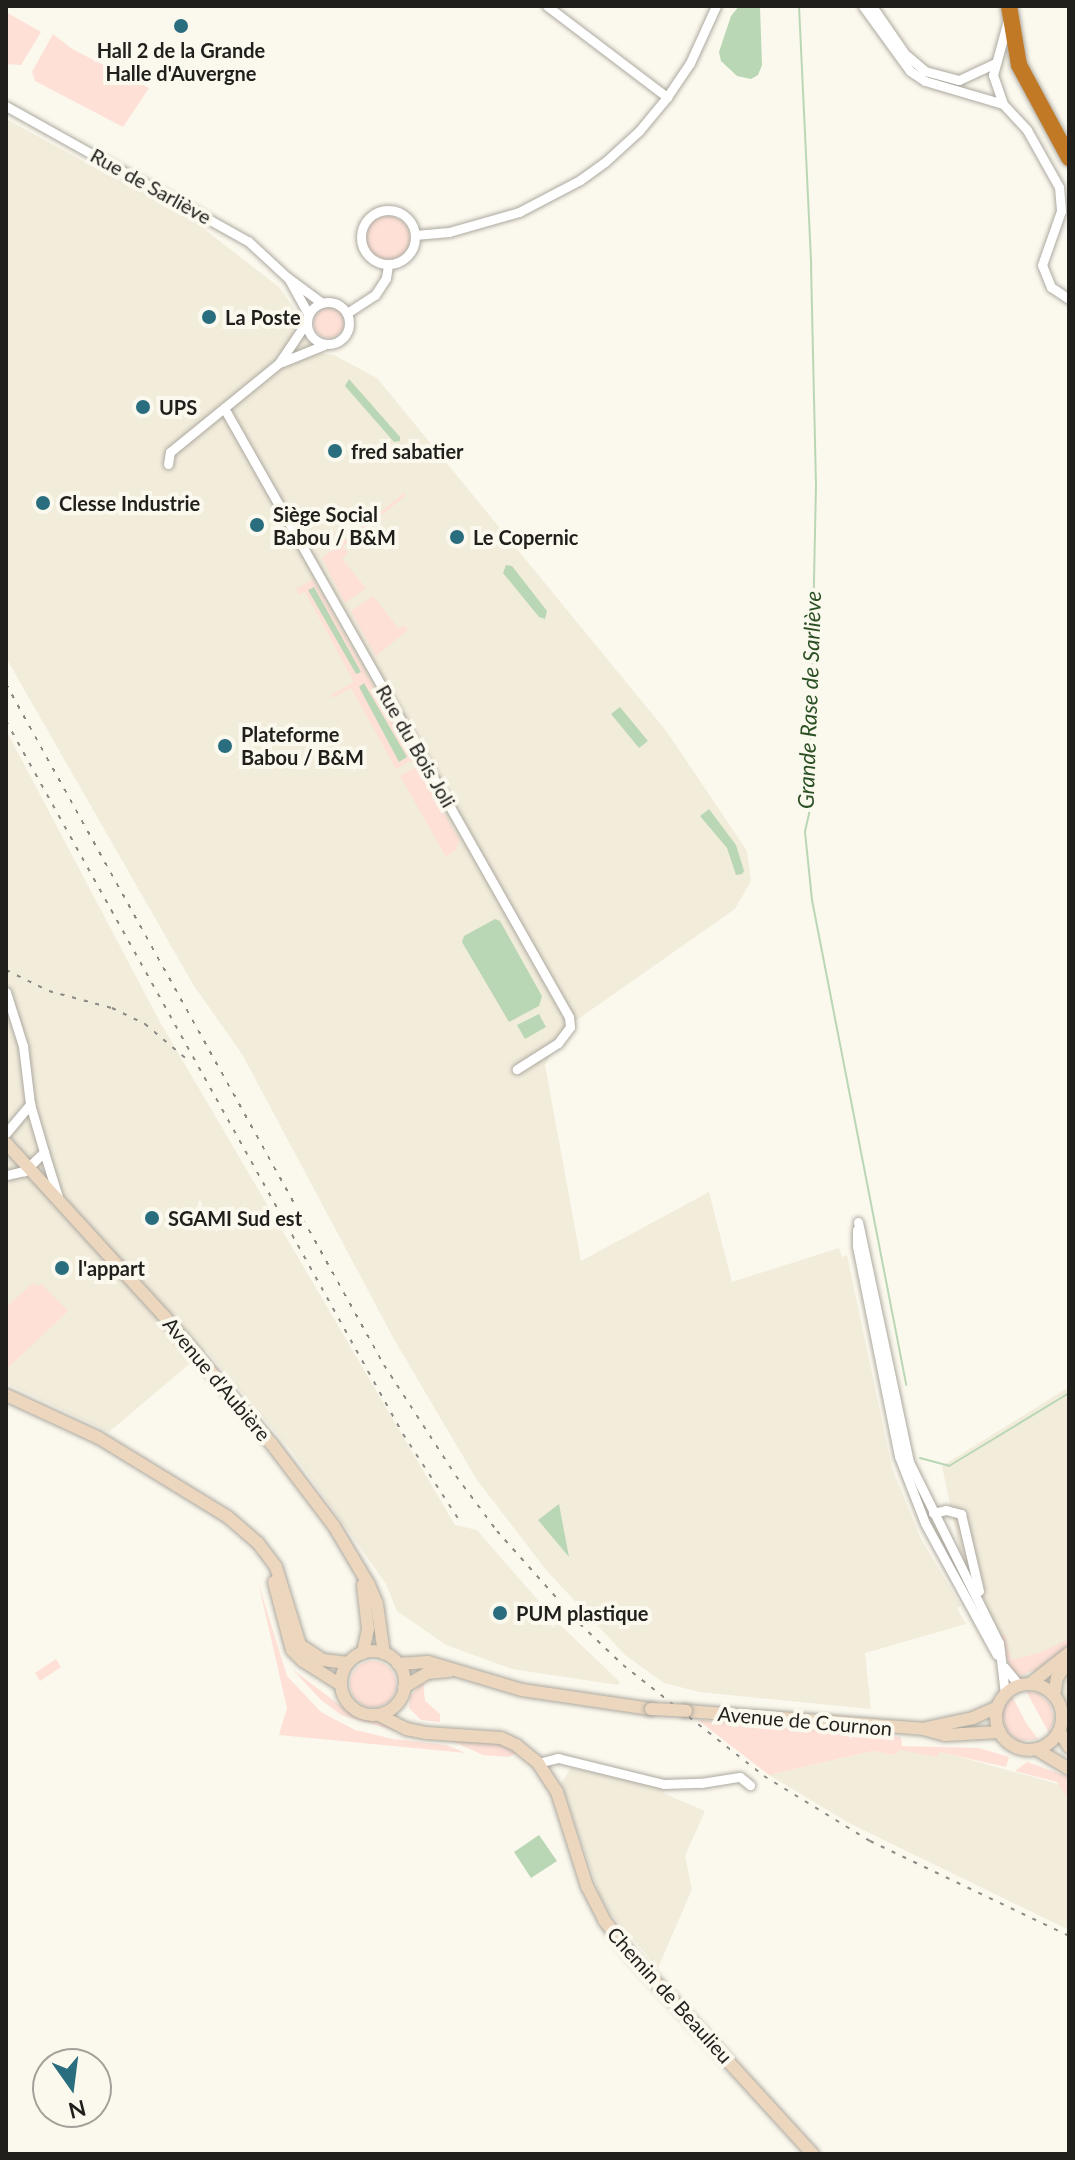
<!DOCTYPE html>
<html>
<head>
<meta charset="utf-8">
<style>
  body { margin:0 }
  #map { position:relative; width:1075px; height:2160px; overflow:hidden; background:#fbf8ee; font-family:Lato,sans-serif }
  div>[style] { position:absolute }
  .built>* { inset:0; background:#f2ecdb }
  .green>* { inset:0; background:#fee0d6 }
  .round { border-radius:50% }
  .water>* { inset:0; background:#bad7b5 }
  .stream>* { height:2px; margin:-1px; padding:0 1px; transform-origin:1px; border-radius:1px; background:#bad7b5 }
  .roads { filter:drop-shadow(0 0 2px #ada9a0) drop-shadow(0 0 2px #ada9a0) }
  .street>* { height:9px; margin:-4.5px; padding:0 4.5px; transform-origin:4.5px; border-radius:4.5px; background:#fff }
  .street>.ring { margin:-4.5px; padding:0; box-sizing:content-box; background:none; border:9px solid #fff; border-radius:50% }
  .secondary>* { height:12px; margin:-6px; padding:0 6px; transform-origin:6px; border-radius:6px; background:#ecd7be }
  .secondary>.ring { margin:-6px; padding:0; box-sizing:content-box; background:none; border:12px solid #ecd7be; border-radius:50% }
  .highway>* { height:16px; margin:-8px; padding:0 8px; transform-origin:8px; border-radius:8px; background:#c17925 }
  .rail>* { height:2px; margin-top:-1px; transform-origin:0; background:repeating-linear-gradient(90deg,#8b8983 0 4px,transparent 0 12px) }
  .bridges { filter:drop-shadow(0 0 2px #ada9a0) drop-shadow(0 0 2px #ada9a0) }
  .secondary-bridge>* { height:12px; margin:-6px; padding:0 6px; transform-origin:6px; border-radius:6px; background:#ecd7be }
  .dots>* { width:22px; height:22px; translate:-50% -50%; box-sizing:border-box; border:4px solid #fbf8ee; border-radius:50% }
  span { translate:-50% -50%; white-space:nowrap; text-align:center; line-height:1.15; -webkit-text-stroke:8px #fbf8ee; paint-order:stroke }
  .poi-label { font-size:20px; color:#201f1c; font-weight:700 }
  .left { translate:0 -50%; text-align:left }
  .street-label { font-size:20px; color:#201f1c }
  .water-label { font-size:22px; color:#2a5023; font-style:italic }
  .frame { position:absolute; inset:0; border:8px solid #201f1c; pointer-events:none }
  .north { position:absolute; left:32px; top:2048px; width:80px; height:80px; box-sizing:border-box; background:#fbf8ee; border:2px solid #a3a19a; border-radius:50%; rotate:166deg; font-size:22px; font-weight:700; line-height:32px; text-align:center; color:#201f1c }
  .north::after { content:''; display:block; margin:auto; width:28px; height:36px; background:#296d7e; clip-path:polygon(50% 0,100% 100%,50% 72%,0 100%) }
</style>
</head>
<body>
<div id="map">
  <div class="built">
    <div style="clip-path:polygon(6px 119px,195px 222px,279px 287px,297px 313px,299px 327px,317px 353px,334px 355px,377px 378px,667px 732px,747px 851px,751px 881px,735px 909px,564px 1029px,545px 1065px,581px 1261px,709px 1192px,732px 1282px,839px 1248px,842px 1257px,847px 1255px,892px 1468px,921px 1539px,961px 1606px,957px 1608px,966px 1624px,865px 1653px,871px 1709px,699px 1692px,664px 1683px,625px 1655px,547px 1571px,477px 1480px,395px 1341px,242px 1054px,194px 986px,9px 663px,6px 658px)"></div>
    <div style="clip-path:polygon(6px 730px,160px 1022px,455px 1525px,477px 1530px,557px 1622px,620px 1682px,618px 1685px,512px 1669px,446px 1645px,397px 1611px,386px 1584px,290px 1449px,206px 1350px,109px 1432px,6px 1383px)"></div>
    <div style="clip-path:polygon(1069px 1387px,1069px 1750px,1061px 1726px,1063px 1697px,1051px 1681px,1029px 1669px,1023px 1685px,1019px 1685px,960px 1552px,942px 1466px)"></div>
    <div style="clip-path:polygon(899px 1750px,939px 1751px,1069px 1787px,1069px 1930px,849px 1823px,769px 1775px,874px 1751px,894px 1755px)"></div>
    <div style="clip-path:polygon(571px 1768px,667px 1788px,663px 1793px,705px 1811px,685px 1856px,692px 1889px,658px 1968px,610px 1913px,599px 1893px,561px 1783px)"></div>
  </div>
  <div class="green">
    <div style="clip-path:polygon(6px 12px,41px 32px,21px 65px,6px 64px)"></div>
    <div style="clip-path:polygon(53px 34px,72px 49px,149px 88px,123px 127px,35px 81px,32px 72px)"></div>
    <div class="round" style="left:366px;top:216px;width:44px;height:44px"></div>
    <div class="round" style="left:314px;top:308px;width:30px;height:30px"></div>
    <div style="clip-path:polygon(404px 493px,405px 496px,343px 546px,348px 553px,342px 559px,366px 588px,345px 603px,322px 558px)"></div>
    <div style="clip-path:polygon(313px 579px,414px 759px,396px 769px,351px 688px,332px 698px,331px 695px,354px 682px,305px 592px,299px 594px,296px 589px)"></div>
    <div style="clip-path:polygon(373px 596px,399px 629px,404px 625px,408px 630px,376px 656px,351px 611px)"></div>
    <div style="clip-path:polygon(418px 766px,459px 840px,456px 850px,446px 857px,400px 776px)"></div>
    <div style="clip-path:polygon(33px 1283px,38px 1286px,41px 1283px,68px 1311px,6px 1370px,6px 1307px)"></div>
    <div style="clip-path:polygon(258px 1582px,287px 1676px,321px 1712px,355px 1730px,393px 1739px,446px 1745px,466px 1753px,279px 1735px,287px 1708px)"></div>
    <div style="clip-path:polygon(1005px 1634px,1011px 1660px,1039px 1653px,1069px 1639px,1069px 1645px,1035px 1670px,1021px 1675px,1011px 1670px,999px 1637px)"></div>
    <div style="clip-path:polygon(56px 1659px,61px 1667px,40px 1681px,35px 1673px)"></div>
    <div class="round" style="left:350px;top:1661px;width:46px;height:46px"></div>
    <div style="clip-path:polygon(292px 1669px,341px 1706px,394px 1727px,396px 1731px,341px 1715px,321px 1700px)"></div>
    <div style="clip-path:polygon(423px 1681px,425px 1701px,440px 1714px,440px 1722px,421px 1720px,409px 1708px,410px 1697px)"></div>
    <div style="clip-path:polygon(1026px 1691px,1040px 1694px,1050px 1704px,1054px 1719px,1049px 1733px)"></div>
    <div style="clip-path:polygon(1012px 1696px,1026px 1723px,1038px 1739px,1018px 1741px,1006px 1729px,1002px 1712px)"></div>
    <div style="clip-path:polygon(698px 1720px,901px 1737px,902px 1746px,979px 1748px,1009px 1757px,1006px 1767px,940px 1752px,936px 1757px,900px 1750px,894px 1755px,873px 1751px,769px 1775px)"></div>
    <div style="clip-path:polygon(450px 1740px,499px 1744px,517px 1753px,509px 1757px,483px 1755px)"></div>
    <div style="clip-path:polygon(1027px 1762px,1069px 1777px,1069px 1800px,1057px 1782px,1015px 1771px)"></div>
  </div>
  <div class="water">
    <div style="clip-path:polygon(739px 6px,760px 7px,762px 65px,758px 75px,751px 79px,737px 76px,721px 61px,719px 52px,731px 16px)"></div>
    <div style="clip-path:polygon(349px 379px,400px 437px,400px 441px,394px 442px,345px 386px)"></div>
    <div style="clip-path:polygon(506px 565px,512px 566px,547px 611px,545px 619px,539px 617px,503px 573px)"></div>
    <div style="clip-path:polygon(314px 587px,361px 672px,356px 674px,308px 590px)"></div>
    <div style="clip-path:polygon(364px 683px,407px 757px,399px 762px,359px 687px)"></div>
    <div style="clip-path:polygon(620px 707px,648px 741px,639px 748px,611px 714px)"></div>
    <div style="clip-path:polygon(709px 809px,736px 845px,744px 871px,742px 874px,736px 875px,727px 848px,700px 816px)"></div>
    <div style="clip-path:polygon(495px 919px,500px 921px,542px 996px,539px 1006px,509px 1022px,462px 942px,464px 936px)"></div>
    <div style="clip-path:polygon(539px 1014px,546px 1027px,525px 1039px,517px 1025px)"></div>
    <div style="clip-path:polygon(559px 1504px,569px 1557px,538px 1520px)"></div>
    <div style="clip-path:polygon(539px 1835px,557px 1861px,531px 1878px,514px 1852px)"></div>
  </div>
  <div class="stream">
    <div style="left:799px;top:6px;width:259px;rotate:87.3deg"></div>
    <div style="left:811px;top:265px;width:220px;rotate:88.7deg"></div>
    <div style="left:816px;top:485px;width:329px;rotate:91.2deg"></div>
    <div style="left:809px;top:814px;width:18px;rotate:103deg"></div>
    <div style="left:805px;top:832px;width:68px;rotate:84.1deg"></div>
    <div style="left:812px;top:900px;width:494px;rotate:79deg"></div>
    <div style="left:920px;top:1458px;width:30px;rotate:15deg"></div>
    <div style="left:949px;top:1466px;width:140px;rotate:-31.3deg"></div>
  </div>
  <div class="roads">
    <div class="street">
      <div style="left:547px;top:6px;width:151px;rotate:37.2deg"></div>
      <div style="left:863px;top:6px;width:80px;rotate:54.1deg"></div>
      <div style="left:910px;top:71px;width:18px;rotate:34deg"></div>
      <div style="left:925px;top:81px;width:81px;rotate:16.4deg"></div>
      <div style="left:872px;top:6px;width:58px;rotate:55.5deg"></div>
      <div style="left:905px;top:54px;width:26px;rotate:40deg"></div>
      <div style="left:925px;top:71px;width:35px;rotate:15deg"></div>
      <div style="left:959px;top:80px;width:40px;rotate:-25deg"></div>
      <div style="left:1008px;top:20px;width:57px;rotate:105.3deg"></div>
      <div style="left:993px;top:75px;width:31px;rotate:71deg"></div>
      <div style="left:1003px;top:104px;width:35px;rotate:47deg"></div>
      <div style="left:1027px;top:130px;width:65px;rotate:60.7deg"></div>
      <div style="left:1059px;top:187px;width:24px;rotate:85deg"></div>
      <div style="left:1061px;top:211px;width:57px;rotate:109.4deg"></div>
      <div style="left:1042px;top:265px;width:24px;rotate:68deg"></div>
      <div style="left:1051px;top:287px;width:22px;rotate:34deg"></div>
      <div style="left:6px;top:106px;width:277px;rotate:29.2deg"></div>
      <div style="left:248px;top:241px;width:54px;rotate:42.8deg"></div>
      <div style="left:288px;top:278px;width:42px;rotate:36.3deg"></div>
      <div class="ring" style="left:361px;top:210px;width:45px;height:45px"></div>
      <div style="left:415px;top:235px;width:34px;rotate:-5deg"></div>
      <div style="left:449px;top:232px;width:73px;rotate:-15.9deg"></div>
      <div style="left:519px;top:212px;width:69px;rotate:-27.7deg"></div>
      <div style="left:580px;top:180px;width:31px;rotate:-36deg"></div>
      <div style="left:605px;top:162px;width:46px;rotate:-42.4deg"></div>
      <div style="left:639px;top:131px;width:44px;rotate:-50.5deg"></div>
      <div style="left:667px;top:97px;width:41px;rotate:-55.9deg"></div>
      <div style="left:690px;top:63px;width:63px;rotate:-65.5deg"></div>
      <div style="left:290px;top:281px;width:38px;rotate:61deg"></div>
      <div class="ring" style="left:307px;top:302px;width:33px;height:33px"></div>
      <div style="left:347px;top:313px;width:33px;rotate:-33deg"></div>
      <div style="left:375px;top:295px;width:20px;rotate:-57deg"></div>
      <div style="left:386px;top:278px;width:13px;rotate:-81deg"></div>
      <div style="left:282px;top:362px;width:45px;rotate:-22deg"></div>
      <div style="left:224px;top:408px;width:700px;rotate:60.47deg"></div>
      <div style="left:569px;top:1017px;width:10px;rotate:84deg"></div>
      <div style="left:570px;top:1027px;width:20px;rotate:127deg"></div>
      <div style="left:558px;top:1043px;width:49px;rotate:147.6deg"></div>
      <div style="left:168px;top:464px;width:12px;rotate:-81deg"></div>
      <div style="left:170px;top:452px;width:141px;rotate:-39.2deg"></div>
      <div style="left:279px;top:363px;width:48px;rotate:-56deg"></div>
      <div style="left:6px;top:992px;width:57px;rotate:72.5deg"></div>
      <div style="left:23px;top:1046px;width:58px;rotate:83.1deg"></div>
      <div style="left:30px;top:1104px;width:50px;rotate:73.7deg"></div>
      <div style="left:44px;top:1152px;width:28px;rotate:136deg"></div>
      <div style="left:24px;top:1171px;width:18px;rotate:167deg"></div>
      <div style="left:6px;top:1133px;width:38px;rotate:-50deg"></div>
      <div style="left:44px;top:1152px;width:47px;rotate:72.7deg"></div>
      <div style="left:858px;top:1222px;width:245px;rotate:78deg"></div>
      <div style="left:909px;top:1462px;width:202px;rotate:63.6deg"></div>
      <div style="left:999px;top:1643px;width:51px;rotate:83.3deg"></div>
      <div style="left:857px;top:1230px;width:16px;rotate:90deg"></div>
      <div style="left:857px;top:1246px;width:214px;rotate:78.7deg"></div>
      <div style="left:899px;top:1456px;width:72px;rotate:68.8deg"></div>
      <div style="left:925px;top:1523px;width:150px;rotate:61.4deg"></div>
      <div style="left:933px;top:1513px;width:13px;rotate:-13deg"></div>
      <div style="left:946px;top:1510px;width:16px;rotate:15deg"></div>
      <div style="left:961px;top:1514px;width:79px;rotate:76.8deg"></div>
      <div style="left:1004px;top:1667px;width:23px;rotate:50deg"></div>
      <div style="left:538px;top:1763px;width:21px;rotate:-14deg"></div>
      <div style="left:558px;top:1758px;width:109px;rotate:13.8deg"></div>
      <div style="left:664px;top:1784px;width:37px;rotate:-2deg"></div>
      <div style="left:701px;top:1783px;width:39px;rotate:-9deg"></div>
      <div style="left:740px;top:1777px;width:13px;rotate:39deg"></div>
    </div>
    <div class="secondary">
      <div style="left:6px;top:1143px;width:234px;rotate:47.6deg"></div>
      <div style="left:164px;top:1316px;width:166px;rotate:49.9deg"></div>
      <div style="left:271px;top:1443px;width:104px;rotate:52.8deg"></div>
      <div style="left:334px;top:1526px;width:69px;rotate:59.3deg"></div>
      <div style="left:369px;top:1585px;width:21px;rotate:67deg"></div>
      <div style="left:377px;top:1604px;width:50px;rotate:82deg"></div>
      <div style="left:6px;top:1395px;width:102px;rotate:24.8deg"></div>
      <div style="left:99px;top:1438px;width:151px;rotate:31.5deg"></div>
      <div style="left:228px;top:1517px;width:40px;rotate:41deg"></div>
      <div style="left:258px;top:1543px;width:30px;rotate:53deg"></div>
      <div style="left:276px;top:1567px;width:82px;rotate:72.9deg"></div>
      <div style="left:300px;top:1645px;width:27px;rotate:33deg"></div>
      <div style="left:323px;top:1660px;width:25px;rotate:7deg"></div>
      <div style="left:274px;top:1582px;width:70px;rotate:75.2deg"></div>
      <div style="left:292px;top:1650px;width:16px;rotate:45deg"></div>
      <div style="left:303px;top:1661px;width:45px;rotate:32.3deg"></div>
      <div style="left:363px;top:1585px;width:44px;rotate:83.5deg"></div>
      <div style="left:368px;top:1629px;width:25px;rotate:102deg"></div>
      <div class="ring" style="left:341px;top:1651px;width:52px;height:52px"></div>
      <div style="left:398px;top:1664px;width:30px;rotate:-4deg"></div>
      <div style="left:428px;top:1662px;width:98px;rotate:16.6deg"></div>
      <div style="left:522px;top:1690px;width:130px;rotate:8.4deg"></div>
      <div style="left:1030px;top:1684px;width:50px;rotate:-38.5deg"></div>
      <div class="ring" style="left:996px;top:1684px;width:54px;height:54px"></div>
      <div style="left:404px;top:1687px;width:27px;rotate:-31deg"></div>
      <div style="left:427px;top:1673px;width:22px;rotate:-5deg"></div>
      <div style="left:1054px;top:1696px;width:18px;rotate:-81deg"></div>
      <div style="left:1057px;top:1678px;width:22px;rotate:-58deg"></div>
      <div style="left:686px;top:1711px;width:238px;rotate:4.3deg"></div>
      <div style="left:923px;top:1729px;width:23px;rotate:15deg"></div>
      <div style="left:945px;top:1735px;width:55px;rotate:-3.1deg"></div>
      <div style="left:379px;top:1715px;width:30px;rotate:27deg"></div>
      <div style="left:406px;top:1729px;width:20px;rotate:11deg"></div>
      <div style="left:426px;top:1733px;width:75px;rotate:3.8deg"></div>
      <div style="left:501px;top:1738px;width:17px;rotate:25deg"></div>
      <div style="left:516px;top:1745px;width:28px;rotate:39deg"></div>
      <div style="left:538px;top:1763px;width:35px;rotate:57deg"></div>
      <div style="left:557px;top:1792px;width:99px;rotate:72.3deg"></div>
      <div style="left:587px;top:1886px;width:38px;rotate:63deg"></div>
      <div style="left:604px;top:1920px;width:44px;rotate:52.4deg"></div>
      <div style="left:631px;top:1955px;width:270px;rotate:47.6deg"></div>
      <div style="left:926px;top:1728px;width:48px;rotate:-12deg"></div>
      <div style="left:973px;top:1718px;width:27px;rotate:-24deg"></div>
      <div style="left:1059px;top:1731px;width:19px;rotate:58deg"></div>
      <div style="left:1036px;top:1749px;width:39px;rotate:31deg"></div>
    </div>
    <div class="highway">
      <div style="left:1009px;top:6px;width:60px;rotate:80.4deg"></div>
      <div style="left:1019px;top:65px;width:106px;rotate:61.7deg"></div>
    </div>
  </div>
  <div class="rail">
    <div style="left:6px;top:684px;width:779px;rotate:60.97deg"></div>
    <div style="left:384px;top:1365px;width:132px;rotate:57deg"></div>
    <div style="left:456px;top:1476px;width:69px;rotate:53.3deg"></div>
    <div style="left:497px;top:1531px;width:125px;rotate:48.3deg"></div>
    <div style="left:580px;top:1624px;width:59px;rotate:43.6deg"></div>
    <div style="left:623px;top:1665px;width:179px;rotate:38.2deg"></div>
    <div style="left:764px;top:1776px;width:124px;rotate:31.5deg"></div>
    <div style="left:870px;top:1841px;width:221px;rotate:25.5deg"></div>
    <div style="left:6px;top:721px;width:816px;rotate:60.89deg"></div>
    <div style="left:403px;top:1434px;width:106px;rotate:56.9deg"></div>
    <div style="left:6px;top:970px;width:48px;rotate:26deg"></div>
    <div style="left:49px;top:991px;width:65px;rotate:15.1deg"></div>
    <div style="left:112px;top:1008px;width:37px;rotate:26deg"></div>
    <div style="left:145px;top:1024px;width:57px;rotate:40.1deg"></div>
  </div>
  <div class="bridges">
    <div class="secondary-bridge">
      <div style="left:651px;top:1709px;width:35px;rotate:3deg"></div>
    </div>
  </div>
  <div class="dots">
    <div style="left:181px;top:26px;background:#296d7e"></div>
    <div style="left:209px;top:317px;background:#296d7e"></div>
    <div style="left:143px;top:407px;background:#296d7e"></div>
    <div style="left:335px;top:451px;background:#296d7e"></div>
    <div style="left:43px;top:503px;background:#296d7e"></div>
    <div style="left:257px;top:525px;background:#296d7e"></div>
    <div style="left:457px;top:537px;background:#296d7e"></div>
    <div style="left:225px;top:746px;background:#296d7e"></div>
    <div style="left:152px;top:1218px;background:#296d7e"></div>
    <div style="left:62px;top:1268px;background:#296d7e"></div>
    <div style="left:500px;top:1613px;background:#296d7e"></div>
  </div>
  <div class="poi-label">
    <span style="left:181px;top:62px">Hall 2 de la Grande<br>Halle d'Auvergne</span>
    <span class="left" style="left:225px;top:317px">La Poste</span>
    <span class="left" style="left:159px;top:407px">UPS</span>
    <span class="left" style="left:351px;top:451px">fred sabatier</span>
    <span class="left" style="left:59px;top:503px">Clesse Industrie</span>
    <span class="left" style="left:273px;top:526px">Siège Social<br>Babou / B&amp;M</span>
    <span class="left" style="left:473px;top:537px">Le Copernic</span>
    <span class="left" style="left:241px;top:746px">Plateforme<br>Babou / B&amp;M</span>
    <span class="left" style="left:168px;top:1218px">SGAMI Sud est</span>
    <span class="left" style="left:78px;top:1268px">l'appart</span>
    <span class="left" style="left:516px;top:1613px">PUM plastique</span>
  </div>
  <div class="street-label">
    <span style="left:151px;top:186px;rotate:29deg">Rue de Sarliève</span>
    <span style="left:416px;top:746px;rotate:60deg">Rue du Bois Joli</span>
    <span style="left:217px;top:1379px;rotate:50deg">Avenue d'Aubière</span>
    <span style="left:805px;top:1721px;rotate:5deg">Avenue de Cournon</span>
    <span style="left:670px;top:1995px;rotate:48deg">Chemin de Beaulieu</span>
  </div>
  <div class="water-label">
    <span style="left:809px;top:700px;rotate:-88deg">Grande Rase de Sarliève</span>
  </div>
  <div class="frame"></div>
  <div class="north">N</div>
</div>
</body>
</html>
